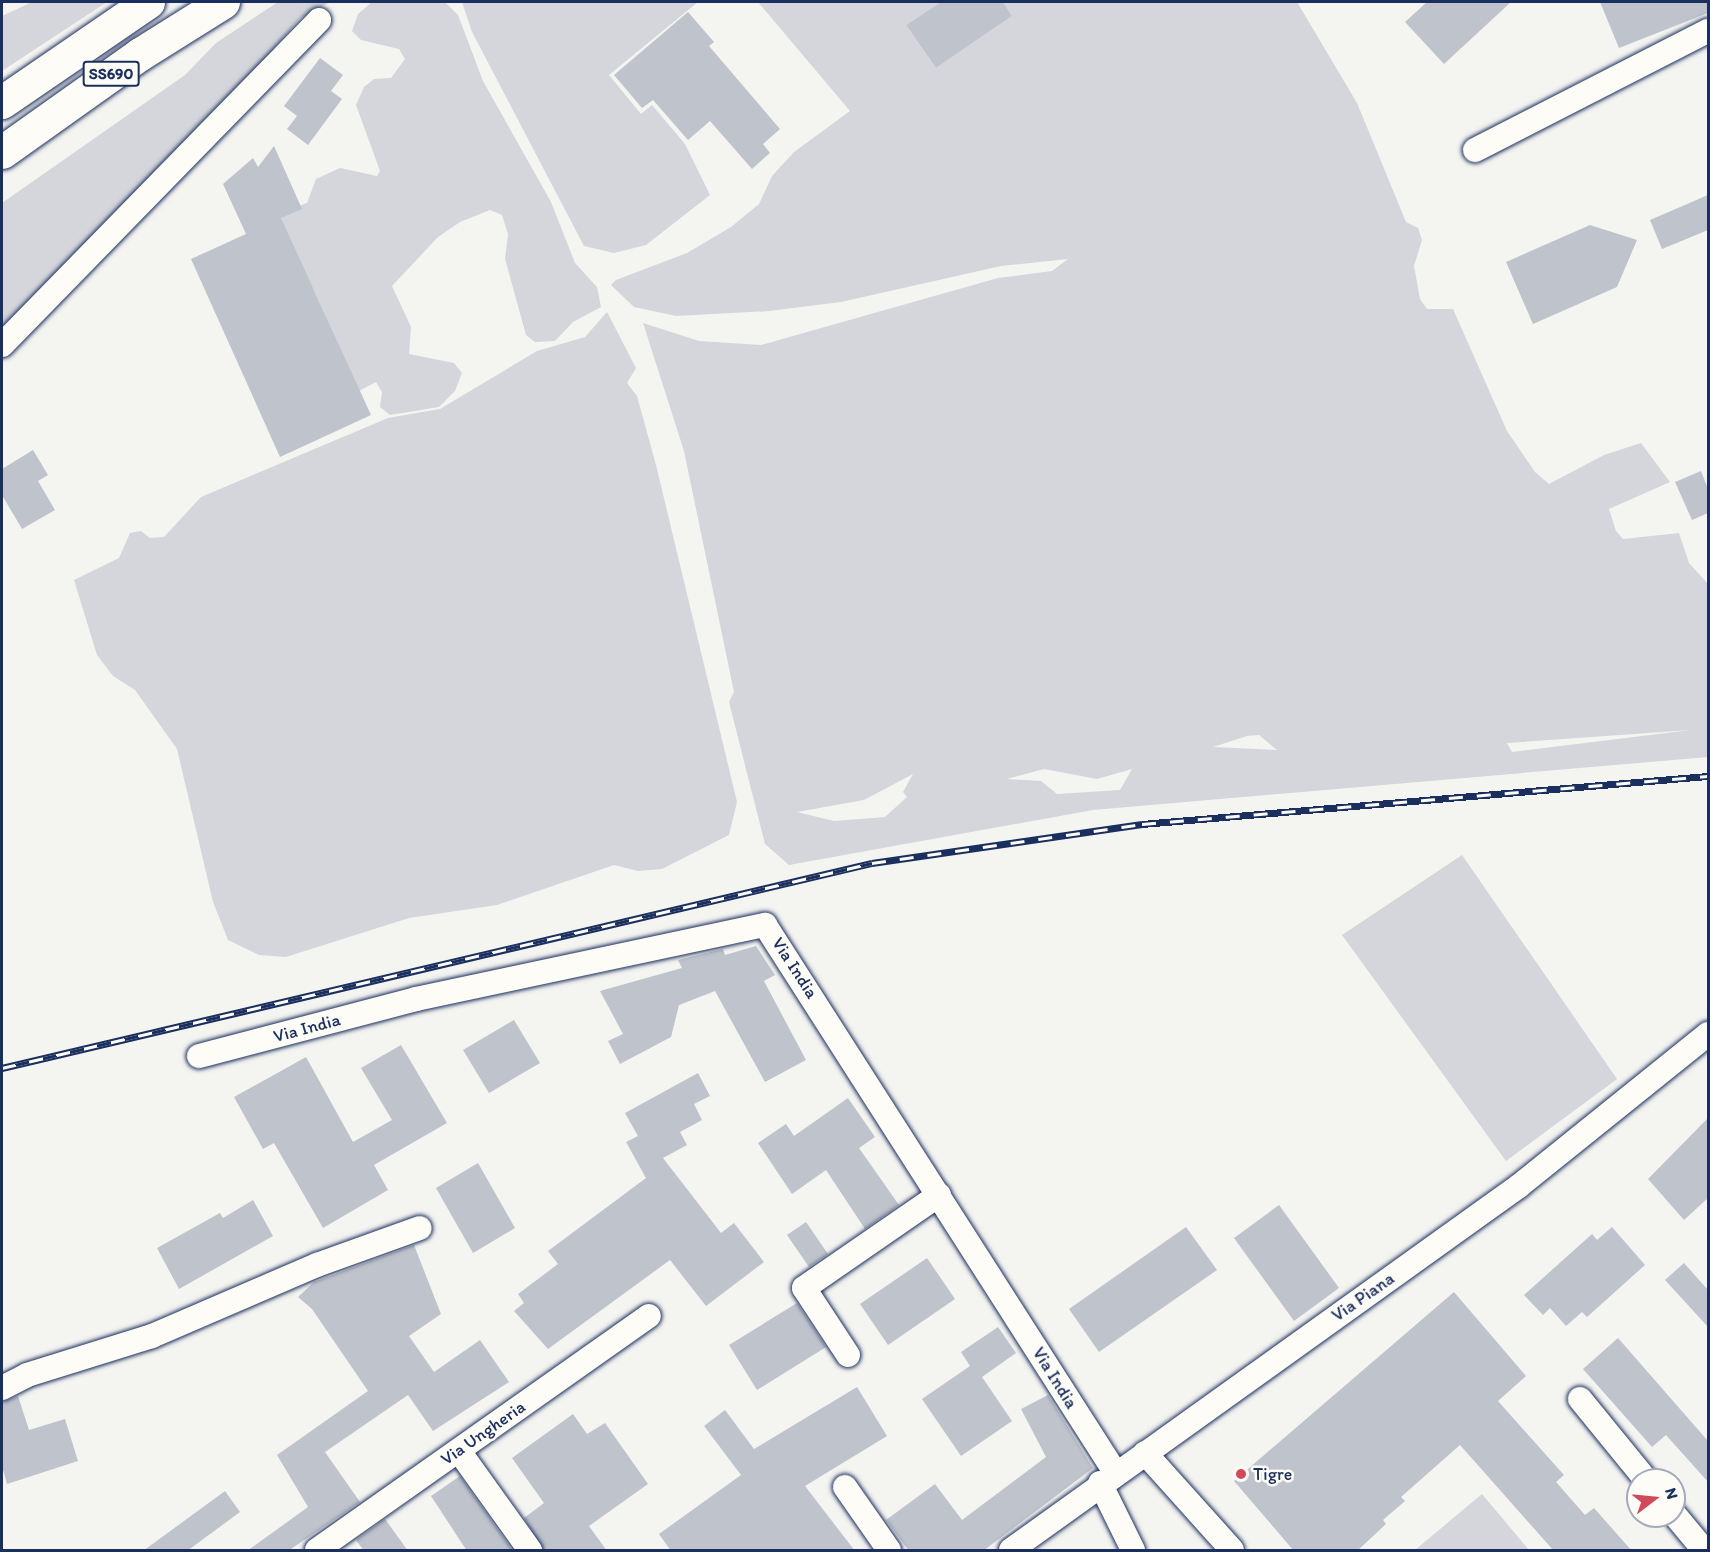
<!DOCTYPE html>
<html>
<head>
<meta charset="utf-8">
<style>
  body { margin:0 }
  #map { position:relative; width:1710px; height:1552px; overflow:hidden; background:#f4f4f1; font-family:Itim,sans-serif }
  div>[style] { position:absolute }
  .green>* { inset:0; background:#d4d6db }
  .building>* { inset:0; background:#bfc3cc }
  .roads { filter:drop-shadow(0 0 2px #1b2f5e) drop-shadow(0 0 2px #1b2f5e) }
  .street>* { height:24px; margin:-12px; padding:0 12px; transform-origin:12px; border-radius:12px; background:#fdfcf7 }
  .highway>* { height:33px; margin:-16.5px; padding:0 16.5px; transform-origin:16.5px; border-radius:16.5px; background:#fdfcf7 }
  .rail>* { height:7px; margin-top:-3.5px; transform-origin:0; background:repeating-linear-gradient(90deg,#fdfcf7 0 14px,#1b2f5e 0 28px); box-sizing:border-box; border-block:2px solid #1b2f5e }
  .dots>* { width:16px; height:16px; translate:-50% -50%; box-sizing:border-box; border:3px solid #fdfcf7; border-radius:50% }
  span { translate:-50% -50%; white-space:nowrap; text-align:center; line-height:1.15; -webkit-text-stroke:5px #fdfcf7; paint-order:stroke }
  .shield-label span { padding:2px 4px; background:#fdfcf7; border:2px solid; border-radius:4px; -webkit-text-stroke-width:0 }
  .shield-label { font-size:16px; color:#1b2f5e; font-weight:700 }
  .street-label { font-size:18px; color:#1b2f5e }
  .poi-label { font-size:18px; color:#1b2f5e }
  .left { translate:0 -50%; text-align:left }
  .frame { position:absolute; inset:0; border:3px solid #1b2f5e; pointer-events:none }
  .north { position:absolute; left:1626px; top:1468px; width:60px; height:60px; box-sizing:border-box; background:#fdfcf7; border:2px solid #a3aaba; border-radius:50%; rotate:74deg; font-size:16px; font-weight:700; line-height:24px; text-align:center; color:#1b2f5e }
  .north::after { content:''; display:block; margin:auto; width:21px; height:27px; background:#d1495b; clip-path:polygon(50% 0,100% 100%,50% 72%,0 100%) }
</style>
</head>
<body>
<div id="map">
  <div class="green">
    <div style="clip-path:polygon(32px 2px,107px 2px,2px 71px,2px 16px)"></div>
    <div style="clip-path:polygon(278px 2px,330px 2px,300px 18px,274px 48px,274px 55px,2px 333px,2px 203px,185px 75px,216px 43px)"></div>
    <div style="clip-path:polygon(372px 2px,445px 2px,458px 15px,483px 81px,551px 202px,575px 263px,597px 287px,601px 307px,573px 322px,555px 341px,535px 342px,526px 335px,505px 259px,508px 234px,502px 215px,490px 210px,460px 222px,438px 237px,392px 286px,411px 327px,409px 354px,454px 363px,462px 373px,455px 391px,439px 407px,390px 415px,380px 407px,382px 392px,376px 382px,359px 391px,316px 294px,277px 223px,290px 209px,307px 203px,316px 179px,340px 168px,377px 176px,380px 171px,356px 105px,364px 87px,374px 79px,391px 78px,405px 59px,399px 49px,361px 40px,352px 31px,358px 14px)"></div>
    <div style="clip-path:polygon(462px 2px,698px 2px,609px 75px,641px 114px,652px 105px,685px 144px,710px 195px,646px 245px,614px 253px,584px 246px,472px 32px)"></div>
    <div style="clip-path:polygon(evenodd,758px 2px,941px 2px,906px 25px,936px 68px,1012px 16px,1003px 2px,1297px 2px,1357px 103px,1406px 222px,1418px 228px,1422px 240px,1414px 266px,1420px 299px,1427px 309px,1453px 309px,1507px 431px,1535px 472px,1549px 484px,1604px 455px,1641px 443px,1670px 482px,1609px 509px,1616px 531px,1623px 539px,1679px 533px,1689px 563px,1708px 584px,1708px 757px,1093px 810px,789px 865px,765px 844px,729px 702px,734px 692px,684px 451px,643px 323px,699px 341px,761px 345px,998px 278px,1052px 271px,1068px 259px,1001px 266px,841px 302px,769px 311px,676px 316px,634px 307px,611px 285px,616px 280px,687px 253px,731px 227px,759px 204px,772px 176px,794px 152px,850px 111px,758px 2px,1691px 730px,1512px 752px,1507px 743px,1691px 730px,758px 2px,1259px 735px,1277px 750px,1213px 747px,1247px 736px,1259px 735px,758px 2px,1044px 769px,1097px 779px,1132px 769px,1120px 790px,1057px 794px,1041px 781px,1007px 779px,1044px 769px,758px 2px,913px 774px,903px 792px,907px 797px,885px 817px,834px 821px,797px 812px,864px 800px,913px 774px)"></div>
    <div style="clip-path:polygon(607px 312px,636px 368px,627px 383px,637px 396px,656px 465px,737px 802px,729px 835px,662px 869px,638px 871px,614px 865px,497px 905px,409px 918px,286px 957px,259px 955px,228px 940px,213px 902px,177px 749px,135px 690px,113px 676px,97px 655px,74px 580px,119px 558px,130px 533px,141px 531px,150px 538px,164px 537px,201px 497px,388px 418px,440px 409px,537px 351px,585px 337px)"></div>
    <div style="clip-path:polygon(1462px 855px,1617px 1079px,1506px 1161px,1342px 935px)"></div>
    <div style="clip-path:polygon(1482px 1494px,1529px 1550px,1415px 1550px)"></div>
  </div>
  <div class="building">
    <div style="clip-path:polygon(941px 2px,1003px 2px,1012px 16px,936px 68px,906px 25px)"></div>
    <div style="clip-path:polygon(1427px 2px,1511px 2px,1444px 64px,1405px 22px)"></div>
    <div style="clip-path:polygon(1600px 2px,1708px 2px,1708px 13px,1619px 48px)"></div>
    <div style="clip-path:polygon(688px 12px,714px 42px,709px 46px,780px 129px,763px 144px,770px 153px,752px 169px,710px 121px,688px 140px,653px 100px,642px 108px,614px 75px)"></div>
    <div style="clip-path:polygon(320px 58px,343px 75px,331px 91px,342px 99px,308px 145px,287px 129px,297px 116px,284px 106px)"></div>
    <div style="clip-path:polygon(274px 146px,302px 209px,281px 218px,371px 415px,280px 457px,191px 259px,246px 234px,223px 184px,253px 158px,258px 167px)"></div>
    <div style="clip-path:polygon(1708px 195px,1708px 230px,1662px 249px,1650px 220px)"></div>
    <div style="clip-path:polygon(1590px 225px,1637px 240px,1617px 287px,1533px 324px,1506px 262px)"></div>
    <div style="clip-path:polygon(33px 450px,48px 475px,38px 481px,55px 510px,22px 529px,2px 495px,2px 469px)"></div>
    <div style="clip-path:polygon(1701px 471px,1708px 489px,1708px 513px,1692px 520px,1675px 482px)"></div>
    <div style="clip-path:polygon(756px 946px,775px 975px,764px 981px,806px 1060px,765px 1082px,715px 991px,679px 1005px,671px 1037px,620px 1064px,608px 1041px,623px 1034px,600px 991px,682px 968px,678px 960px,723px 949px,725px 955px)"></div>
    <div style="clip-path:polygon(514px 1020px,540px 1063px,489px 1093px,463px 1050px)"></div>
    <div style="clip-path:polygon(401px 1045px,447px 1123px,374px 1165px,388px 1190px,323px 1228px,274px 1143px,263px 1149px,234px 1097px,306px 1057px,353px 1142px,392px 1120px,361px 1068px)"></div>
    <div style="clip-path:polygon(698px 1073px,710px 1096px,694px 1104px,702px 1120px,680px 1132px,687px 1145px,663px 1158px,721px 1233px,734px 1223px,764px 1262px,706px 1306px,670px 1260px,548px 1349px,514px 1311px,524px 1303px,518px 1294px,558px 1264px,548px 1251px,646px 1178px,626px 1142px,638px 1136px,625px 1113px)"></div>
    <div style="clip-path:polygon(848px 1098px,875px 1137px,859px 1148px,899px 1205px,865px 1229px,826px 1170px,792px 1194px,758px 1143px,786px 1124px,794px 1136px)"></div>
    <div style="clip-path:polygon(1708px 1118px,1708px 1198px,1684px 1220px,1648px 1179px)"></div>
    <div style="clip-path:polygon(478px 1163px,515px 1228px,473px 1253px,436px 1188px)"></div>
    <div style="clip-path:polygon(253px 1200px,273px 1236px,179px 1289px,157px 1248px,220px 1213px,223px 1218px)"></div>
    <div style="clip-path:polygon(1279px 1205px,1339px 1288px,1294px 1321px,1234px 1238px)"></div>
    <div style="clip-path:polygon(806px 1222px,828px 1254px,809px 1267px,787px 1235px)"></div>
    <div style="clip-path:polygon(1186px 1227px,1217px 1270px,1099px 1352px,1069px 1309px)"></div>
    <div style="clip-path:polygon(1612px 1227px,1645px 1265px,1587px 1317px,1582px 1312px,1566px 1326px,1550px 1308px,1543px 1315px,1524px 1295px,1592px 1234px,1597px 1240px)"></div>
    <div style="clip-path:polygon(414px 1245px,441px 1314px,409px 1336px,434px 1372px,480px 1340px,509px 1382px,433px 1431px,408px 1395px,325px 1452px,360px 1502px,288px 1551px,247px 1551px,308px 1507px,277px 1455px,368px 1391px,312px 1309px,298px 1297px,314px 1282px)"></div>
    <div style="clip-path:polygon(927px 1258px,955px 1299px,888px 1345px,860px 1304px)"></div>
    <div style="clip-path:polygon(1684px 1263px,1708px 1290px,1708px 1327px,1665px 1280px)"></div>
    <div style="clip-path:polygon(1454px 1292px,1526px 1376px,1498px 1401px,1564px 1475px,1556px 1482px,1585px 1515px,1594px 1508px,1632px 1551px,1554px 1551px,1460px 1445px,1401px 1497px,1405px 1501px,1383px 1520px,1386px 1524px,1357px 1551px,1294px 1551px,1234px 1481px)"></div>
    <div style="clip-path:polygon(797px 1303px,826px 1347px,757px 1390px,729px 1345px)"></div>
    <div style="clip-path:polygon(998px 1327px,1016px 1353px,982px 1377px,1012px 1421px,961px 1456px,922px 1399px,970px 1366px,961px 1352px)"></div>
    <div style="clip-path:polygon(1618px 1338px,1708px 1441px,1708px 1482px,1666px 1435px,1652px 1447px,1583px 1369px)"></div>
    <div style="clip-path:polygon(857px 1387px,887px 1436px,805px 1486px,855px 1551px,671px 1551px,659px 1534px,741px 1475px,704px 1426px,725px 1410px,754px 1449px)"></div>
    <div style="clip-path:polygon(1048px 1395px,1093px 1468px,983px 1551px,909px 1551px,886px 1520px,935px 1484px,962px 1520px,1046px 1457px,1021px 1409px)"></div>
    <div style="clip-path:polygon(18px 1396px,29px 1430px,65px 1419px,78px 1461px,7px 1484px,2px 1466px,2px 1402px)"></div>
    <div style="clip-path:polygon(573px 1414px,587px 1434px,605px 1423px,648px 1484px,589px 1526px,607px 1551px,544px 1551px,524px 1518px,544px 1503px,512px 1458px)"></div>
    <div style="clip-path:polygon(460px 1476px,513px 1551px,467px 1551px,431px 1496px)"></div>
    <div style="clip-path:polygon(225px 1491px,240px 1512px,187px 1551px,143px 1551px)"></div>
    <div style="clip-path:polygon(385px 1519px,408px 1551px,364px 1551px,356px 1540px)"></div>
  </div>
  <div class="roads">
    <div class="street">
      <div style="left:1475px;top:150px;width:262px;rotate:-27.1deg"></div>
      <div style="left:2px;top:345px;width:454px;rotate:-45.7deg"></div>
      <div style="left:199px;top:1056px;width:224px;rotate:-14.7deg"></div>
      <div style="left:416px;top:999px;width:357px;rotate:-12deg"></div>
      <div style="left:765px;top:925px;width:649px;rotate:57.39deg"></div>
      <div style="left:848px;top:1355px;width:80px;rotate:-123.3deg"></div>
      <div style="left:804px;top:1288px;width:164px;rotate:-34.6deg"></div>
      <div style="left:2px;top:1388px;width:28px;rotate:-27deg"></div>
      <div style="left:27px;top:1375px;width:131px;rotate:-17.3deg"></div>
      <div style="left:152px;top:1336px;width:180px;rotate:-23.3deg"></div>
      <div style="left:317px;top:1265px;width:109px;rotate:-19.8deg"></div>
      <div style="left:1580px;top:1399px;width:104px;rotate:50.8deg"></div>
      <div style="left:459px;top:1451px;width:122px;rotate:54.4deg"></div>
      <div style="left:1145px;top:1453px;width:130px;rotate:48.1deg"></div>
      <div style="left:1100px;top:1483px;width:75px;rotate:63.8deg"></div>
      <div style="left:845px;top:1487px;width:77px;rotate:55.1deg"></div>
      <div style="left:1674px;top:1514px;width:47px;rotate:50.2deg"></div>
      <div style="left:317px;top:1550px;width:406px;rotate:-35.2deg"></div>
      <div style="left:1011px;top:1550px;width:625px;rotate:-35.62deg"></div>
      <div style="left:1519px;top:1186px;width:243px;rotate:-38.8deg"></div>
    </div>
    <div class="highway">
      <div style="left:2px;top:102px;width:177px;rotate:-34.4deg"></div>
      <div style="left:2px;top:152px;width:169px;rotate:-35.4deg"></div>
      <div style="left:140px;top:54px;width:98px;rotate:-32.1deg"></div>
    </div>
  </div>
  <div class="rail">
    <div style="left:2px;top:1068px;width:894px;rotate:-13.26deg"></div>
    <div style="left:872px;top:863px;width:273px;rotate:-8.2deg"></div>
    <div style="left:1142px;top:824px;width:568px;rotate:-4.85deg"></div>
  </div>
  <div class="dots">
    <div style="left:1241px;top:1474px;background:#d1495b"></div>
  </div>
  <div class="shield-label">
    <span style="left:111px;top:74px">SS690</span>
  </div>
  <div class="street-label">
    <span style="left:795px;top:968px;rotate:57deg">Via India</span>
    <span style="left:307px;top:1028px;rotate:-15deg">Via India</span>
    <span style="left:1363px;top:1297px;rotate:-35deg">Via Piana</span>
    <span style="left:1055px;top:1378px;rotate:58deg">Via India</span>
    <span style="left:483px;top:1433px;rotate:-35deg">Via Ungheria</span>
  </div>
  <div class="poi-label">
    <span class="left" style="left:1253px;top:1474px">Tigre</span>
  </div>
  <div class="frame"></div>
  <div class="north">N</div>
</div>
</body>
</html>
